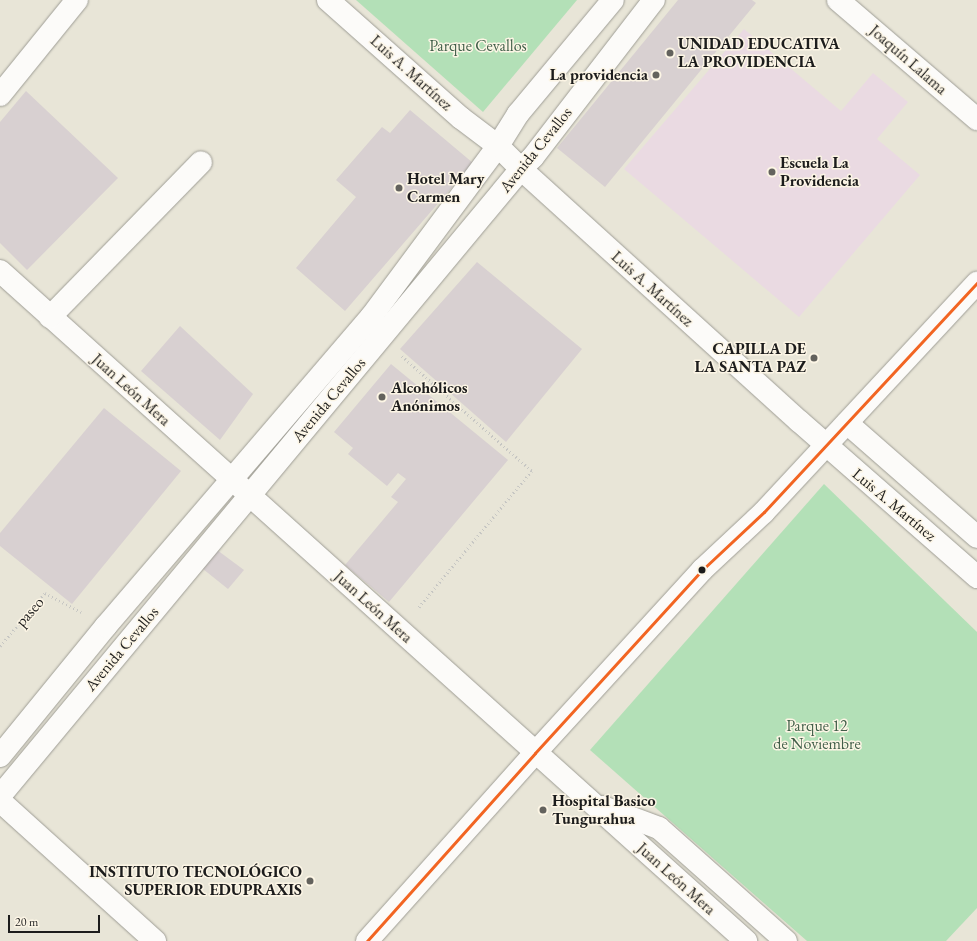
<!DOCTYPE html>
<html>
<head>
<meta charset="utf-8">
<style>
  body { margin:0 }
  #map { position:relative; width:977px; height:941px; overflow:hidden; background:#e8e5d7; font-family:"EB Garamond",serif }
  div>[style] { position:absolute }
  .built>* { inset:0; background:#eadae2 }
  .green>* { inset:0; background:#b3e0b7 }
  .building>* { inset:0; background:#d8d0d1 }
  .path>* { height:2.5px; margin-top:-1.25px; transform-origin:0; background:repeating-linear-gradient(90deg,#c6c6c3 0 1px,transparent 0 4px) }
  .roads { filter:drop-shadow(0 0 1px #9e9d95) drop-shadow(0 0 1px #9e9d95) }
  .minor>* { height:22px; margin:-11px; padding:0 11px; transform-origin:11px; border-radius:11px; background:#fcfbf9 }
  .major>* { height:22px; margin:-11px; padding:0 11px; transform-origin:11px; border-radius:11px; background:#fcfbf9 }
  .bus-1>* { height:3px; margin:-1.5px; padding:0 1.5px; transform-origin:1.5px; border-radius:1.5px; background:#f26522 }
  .dots>* { width:11px; height:11px; translate:-50% -50%; box-sizing:border-box; border:2px solid #fcf5e5; border-radius:50% }
  span { translate:-50% -50%; white-space:nowrap; text-align:center; line-height:1.15; -webkit-text-stroke:3px #fcf5e5; paint-order:stroke }
  .poi-label { font-size:16px; color:#1c1c1c; font-weight:700 }
  .left { translate:0 -50%; text-align:left }
  .right { translate:-100% -50%; text-align:right }
  .park-label { font-size:16px; color:#415f49 }
  .street-label { font-size:16px; color:#1c1c1c }
  .scale { position:absolute; left:8px; top:915px; width:92px; height:18px; box-sizing:border-box; border:2px solid #1c1c1c; border-top:0; padding-left:5px; font-size:12px; line-height:14px; white-space:nowrap; color:#1c1c1c; -webkit-text-stroke:3px #fcf5e5; paint-order:stroke }
</style>
</head>
<body>
<div id="map">
  <div class="built">
    <div style="clip-path:polygon(744px 29px,841px 111px,873px 73px,908px 102px,877px 139px,920px 175px,799px 317px,624px 169px)"></div>
  </div>
  <div class="green">
    <div style="clip-path:polygon(356px 0,577px 0,483px 112px)"></div>
    <div style="clip-path:polygon(824px 484px,977px 632px,977px 908px,946px 941px,807px 941px,590px 750px)"></div>
  </div>
  <div class="building">
    <div style="clip-path:polygon(678px 0,752px 0,756px 3px,605px 187px,557px 148px)"></div>
    <div style="clip-path:polygon(26px 91px,118px 178px,27px 270px,0 243px,0 122px)"></div>
    <div style="clip-path:polygon(410px 110px,473px 163px,345px 311px,296px 268px,356px 197px,336px 180px,382px 127px,390px 133px)"></div>
    <div style="clip-path:polygon(477px 262px,582px 349px,506px 442px,400px 349px)"></div>
    <div style="clip-path:polygon(180px 326px,253px 394px,220px 440px,141px 371px)"></div>
    <div style="clip-path:polygon(391px 364px,508px 460px,389px 602px,345px 565px,398px 502px,391px 497px,406px 479px,398px 473px,387px 486px,348px 454px,353px 448px,334px 432px)"></div>
    <div style="clip-path:polygon(104px 408px,181px 471px,72px 604px,0 546px,0 533px)"></div>
    <div style="clip-path:polygon(213px 547px,244px 570px,228px 589px,198px 565px)"></div>
  </div>
  <div class="path">
    <div style="left:402px;top:356px;width:174px;rotate:41.5deg"></div>
    <div style="left:532px;top:471px;width:179px;rotate:129.6deg"></div>
    <div style="left:0;top:646px;width:70px;rotate:-49.7deg"></div>
    <div style="left:45px;top:593px;width:41px;rotate:27.8deg"></div>
  </div>
  <div class="roads">
    <div class="minor">
      <div style="left:328px;top:0;width:178px;rotate:41.6deg"></div>
      <div style="left:461px;top:118px;width:46px;rotate:37.1deg"></div>
      <div style="left:498px;top:146px;width:33px;rotate:45deg"></div>
      <div style="left:521px;top:169px;width:375px;rotate:42.2deg"></div>
      <div style="left:799px;top:421px;width:237px;rotate:41.2deg"></div>
      <div style="left:838px;top:0;width:183px;rotate:40.6deg"></div>
      <div style="left:0;top:95px;width:122px;rotate:-51deg"></div>
      <div style="left:0;top:271px;width:1003px;rotate:41.93deg"></div>
      <div style="left:50px;top:317px;width:216px;rotate:-45.7deg"></div>
      <div style="left:847px;top:423px;width:173px;rotate:41.2deg"></div>
      <div style="left:0;top:801px;width:209px;rotate:42.1deg"></div>
      <div style="left:603px;top:807px;width:60px;rotate:20.6deg"></div>
      <div style="left:659px;top:828px;width:170px;rotate:41.7deg"></div>
      <div style="left:367px;top:941px;width:252px;rotate:-48.2deg"></div>
      <div style="left:535px;top:753px;width:248px;rotate:-47.6deg"></div>
      <div style="left:702px;top:570px;width:85px;rotate:-43.1deg"></div>
      <div style="left:764px;top:512px;width:313px;rotate:-47.1deg"></div>
    </div>
    <div class="major">
      <div style="left:0;top:756px;width:168px;rotate:-50.8deg"></div>
      <div style="left:106px;top:626px;width:407px;rotate:-49.4deg"></div>
      <div style="left:371px;top:317px;width:213px;rotate:-53.4deg"></div>
      <div style="left:498px;top:146px;width:38px;rotate:-58deg"></div>
      <div style="left:518px;top:114px;width:148px;rotate:-50.2deg"></div>
      <div style="left:0;top:796px;width:815px;rotate:-50.28deg"></div>
      <div style="left:521px;top:169px;width:17px;rotate:-45deg"></div>
      <div style="left:533px;top:157px;width:198px;rotate:-52.4deg"></div>
    </div>
  </div>
  <div class="bus-1">
    <div style="left:367px;top:941px;width:252px;rotate:-48.2deg"></div>
    <div style="left:535px;top:753px;width:248px;rotate:-47.6deg"></div>
    <div style="left:702px;top:570px;width:85px;rotate:-43.1deg"></div>
    <div style="left:764px;top:512px;width:313px;rotate:-47.1deg"></div>
  </div>
  <div class="dots">
    <div style="left:670px;top:53px;background:#63625d"></div>
    <div style="left:656px;top:75px;background:#63625d"></div>
    <div style="left:772px;top:172px;background:#63625d"></div>
    <div style="left:399px;top:188px;background:#63625d"></div>
    <div style="left:814px;top:358px;background:#63625d"></div>
    <div style="left:382px;top:397px;background:#63625d"></div>
    <div style="left:702px;top:570px;background:#1c1c1c"></div>
    <div style="left:543px;top:810px;background:#63625d"></div>
    <div style="left:310px;top:881px;background:#63625d"></div>
  </div>
  <div class="poi-label">
    <span class="left" style="left:678px;top:53px">UNIDAD EDUCATIVA<br>LA PROVIDENCIA</span>
    <span class="right" style="left:648px;top:75px">La providencia</span>
    <span class="left" style="left:780px;top:172px">Escuela La<br>Providencia</span>
    <span class="left" style="left:407px;top:188px">Hotel Mary<br>Carmen</span>
    <span class="right" style="left:806px;top:358px">CAPILLA DE<br>LA SANTA PAZ</span>
    <span class="left" style="left:391px;top:397px">Alcohólicos<br>Anónimos</span>
    <span class="left" style="left:552px;top:810px">Hospital Basico<br>Tungurahua</span>
    <span class="right" style="left:302px;top:881px">INSTITUTO TECNOLÓGICO<br>SUPERIOR EDUPRAXIS</span>
  </div>
  <div class="park-label">
    <span style="left:478px;top:46px">Parque Cevallos</span>
    <span style="left:817px;top:735px">Parque 12<br>de Noviembre</span>
  </div>
  <div class="street-label">
    <span style="left:908px;top:60px;rotate:41deg">Joaquín Lalama</span>
    <span style="left:411px;top:73px;rotate:42deg">Luis A. Martínez</span>
    <span style="left:536px;top:150px;rotate:-51deg">Avenida Cevallos</span>
    <span style="left:652px;top:289px;rotate:42deg">Luis A. Martínez</span>
    <span style="left:131px;top:390px;rotate:42deg">Juan León Mera</span>
    <span style="left:329px;top:400px;rotate:-50deg">Avenida Cevallos</span>
    <span style="left:894px;top:505px;rotate:40deg">Luis A. Martínez</span>
    <span style="left:373px;top:607px;rotate:42deg">Juan León Mera</span>
    <span style="left:30px;top:612px;rotate:-49deg">paseo</span>
    <span style="left:122px;top:649px;rotate:-50deg">Avenida Cevallos</span>
    <span style="left:676px;top:879px;rotate:42deg">Juan León Mera</span>
  </div>
  <div class="scale">20 m</div>
</div>
</body>
</html>
